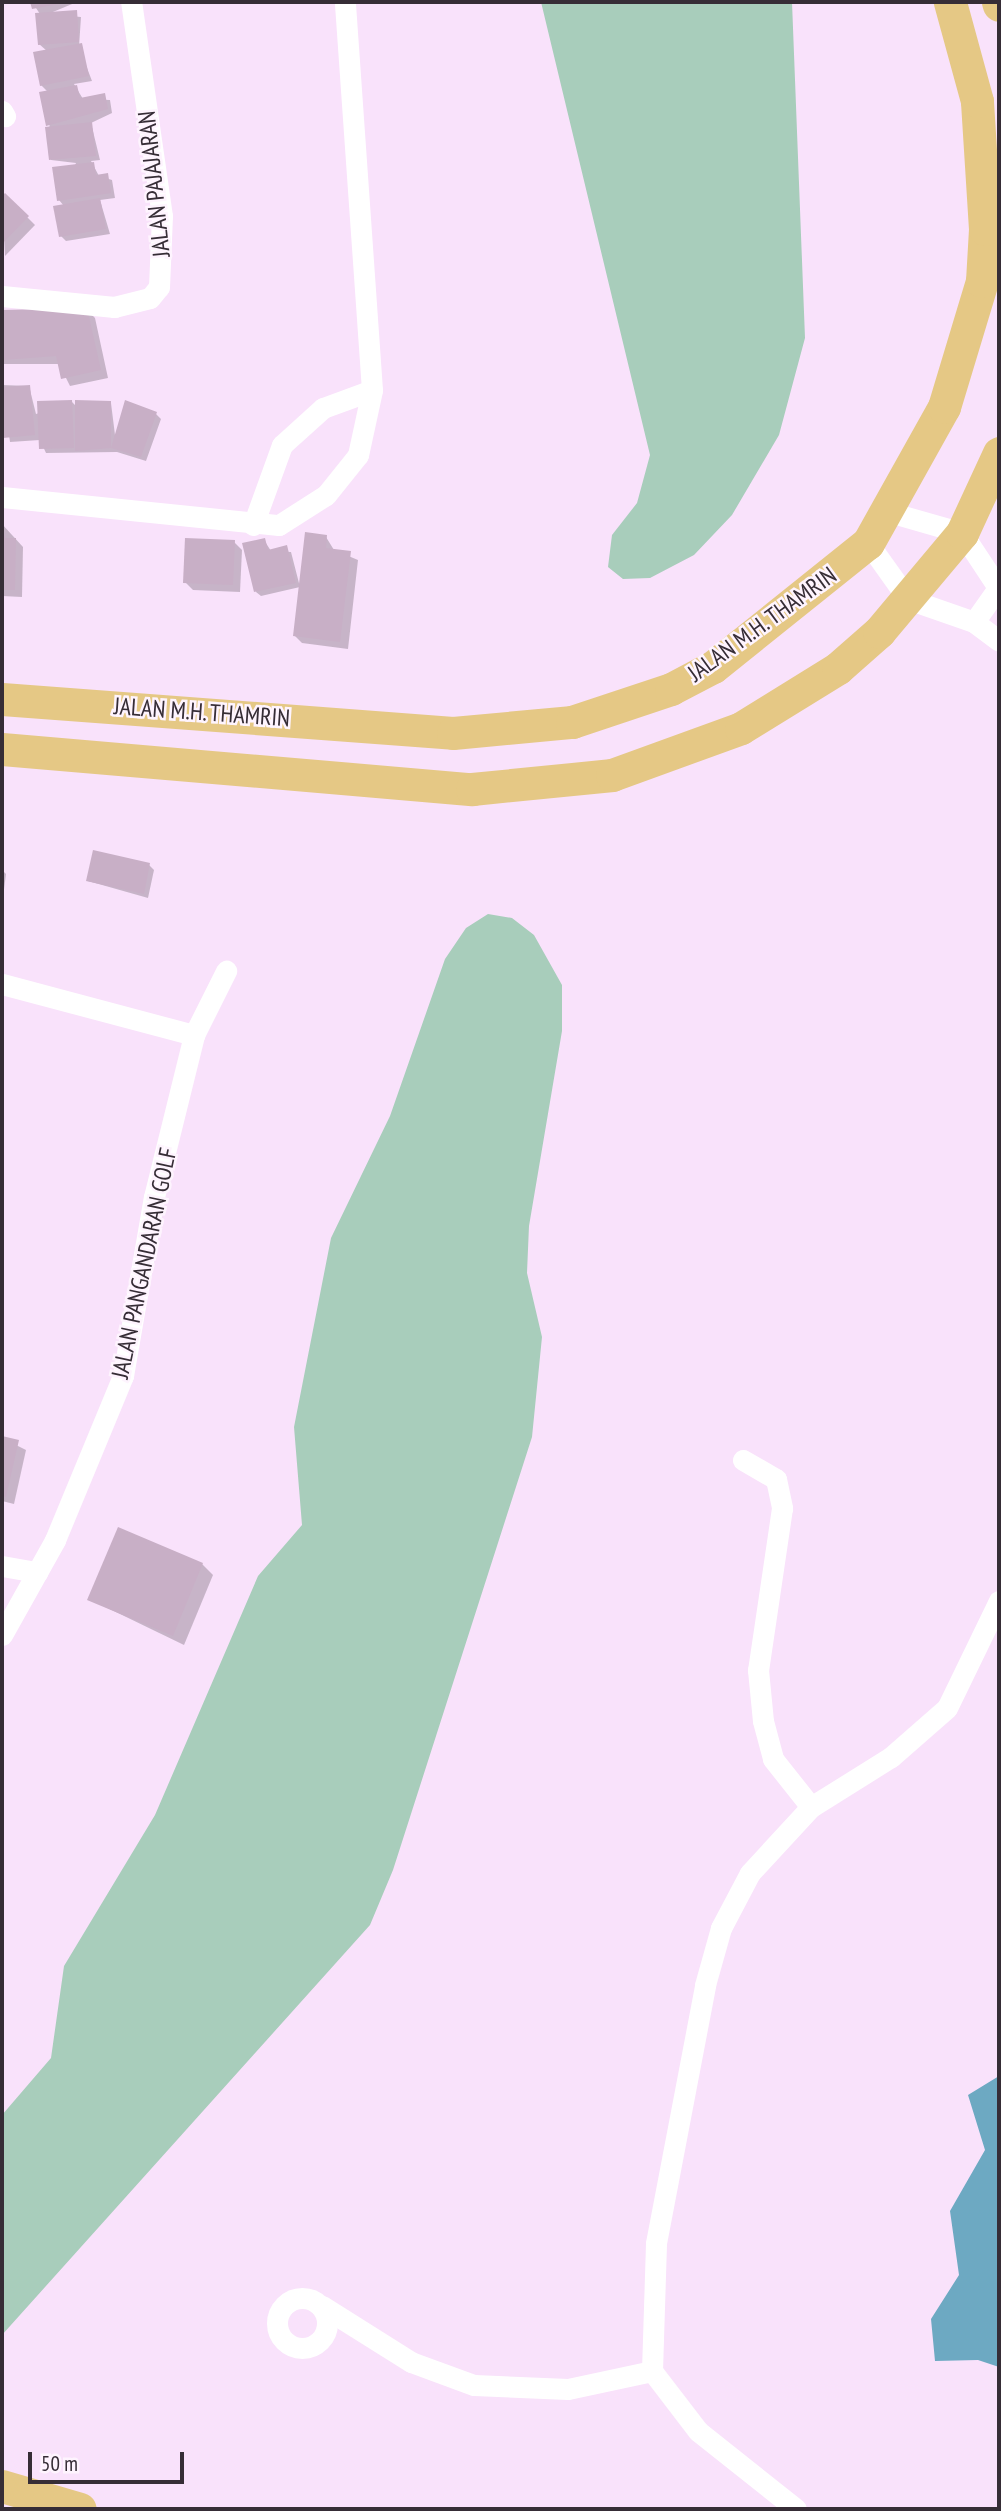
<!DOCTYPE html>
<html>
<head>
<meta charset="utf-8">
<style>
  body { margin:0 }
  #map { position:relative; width:1001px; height:2511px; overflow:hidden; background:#f9e2fb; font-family:"PT Sans Narrow",sans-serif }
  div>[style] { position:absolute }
  .green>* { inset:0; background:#a8cdbb }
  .water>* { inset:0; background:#6da9c2 }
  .shadow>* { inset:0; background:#0003 }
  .building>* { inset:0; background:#c8afc6 }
  .street>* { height:21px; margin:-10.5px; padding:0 10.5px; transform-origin:10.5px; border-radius:10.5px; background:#fff }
  .street>.ring { margin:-10.5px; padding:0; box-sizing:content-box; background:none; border:21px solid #fff; border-radius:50% }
  .primary>* { height:33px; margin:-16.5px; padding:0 16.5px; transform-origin:16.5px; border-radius:16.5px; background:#e5c885 }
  span { translate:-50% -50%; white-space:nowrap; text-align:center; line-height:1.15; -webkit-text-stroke:5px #fef4fe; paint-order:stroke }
  .street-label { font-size:24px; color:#362d36 }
  .frame { position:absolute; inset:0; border:4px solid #362d36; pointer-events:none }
  .scale { position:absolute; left:28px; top:2452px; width:156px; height:32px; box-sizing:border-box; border:4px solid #362d36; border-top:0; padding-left:9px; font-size:21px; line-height:24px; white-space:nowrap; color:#362d36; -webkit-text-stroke:5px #fef4fe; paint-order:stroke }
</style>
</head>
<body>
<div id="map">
  <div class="green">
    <div style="clip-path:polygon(541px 2px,792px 2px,805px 338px,779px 435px,732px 515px,694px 555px,650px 578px,623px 579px,608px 567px,612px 535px,637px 503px,650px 455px)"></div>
    <div style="clip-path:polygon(488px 914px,512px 918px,534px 935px,562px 985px,562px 1031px,529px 1226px,527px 1273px,542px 1337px,532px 1437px,393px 1870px,370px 1925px,2px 2335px,2px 2115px,51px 2058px,64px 1966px,155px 1815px,258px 1576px,302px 1525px,294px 1427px,331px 1238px,390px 1116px,445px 959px,466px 928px)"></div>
  </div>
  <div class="water">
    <div style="clip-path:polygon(999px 2076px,999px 2367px,978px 2360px,935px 2361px,931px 2319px,959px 2275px,950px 2211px,985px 2150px,968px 2095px)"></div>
  </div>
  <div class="shadow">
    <div style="clip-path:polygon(32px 2px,77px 2px,48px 14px,81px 17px,79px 47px,92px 81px,74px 84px,83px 99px,110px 100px,112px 113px,91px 123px,100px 160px,91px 161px,99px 176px,112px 180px,115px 198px,100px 200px,110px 234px,66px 241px,61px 236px,64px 206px,59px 200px,76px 163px,51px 160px,48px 92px,41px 85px,47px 51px,39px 44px,40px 14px)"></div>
    <div style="clip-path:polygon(5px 195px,35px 225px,5px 256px,2px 198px)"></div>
    <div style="clip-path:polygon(87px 310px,95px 318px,108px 378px,70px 386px,59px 364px,2px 364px,2px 311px)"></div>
    <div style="clip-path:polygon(2px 385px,29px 386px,36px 414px,72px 402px,77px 407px,111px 403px,115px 435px,156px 414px,161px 419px,146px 461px,117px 452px,46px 453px,40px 440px,10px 442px)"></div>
    <div style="clip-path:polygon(2px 524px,23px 547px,22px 597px,2px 596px)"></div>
    <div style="clip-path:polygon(326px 537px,334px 550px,358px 560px,348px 649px,302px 643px,294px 635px)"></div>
    <div style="clip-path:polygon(264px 540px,271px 551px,291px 552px,300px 587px,261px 596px,256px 592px)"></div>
    <div style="clip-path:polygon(234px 542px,242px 550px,240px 592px,193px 590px,185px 582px)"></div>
    <div style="clip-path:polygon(149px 865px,154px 870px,148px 898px,88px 881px)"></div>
    <div style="clip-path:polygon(2px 870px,6px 874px,2px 905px)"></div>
    <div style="clip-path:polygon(2px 1438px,26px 1450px,14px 1504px,2px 1501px)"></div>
    <div style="clip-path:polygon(202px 1564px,213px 1575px,184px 1645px,89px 1599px)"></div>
  </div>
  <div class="building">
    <div style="clip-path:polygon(30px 2px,64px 2px,64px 3px,32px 9px)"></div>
    <div style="clip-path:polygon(77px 10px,79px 42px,38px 45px,35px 13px)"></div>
    <div style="clip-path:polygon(82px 43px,89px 76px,40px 86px,33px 52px)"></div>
    <div style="clip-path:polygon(77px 85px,80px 98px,105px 93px,108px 109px,46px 126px,39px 92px)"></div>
    <div style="clip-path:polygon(92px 122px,96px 156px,49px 160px,45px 127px)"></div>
    <div style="clip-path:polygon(94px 162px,96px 175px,108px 173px,111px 193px,57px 201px,52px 167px)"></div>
    <div style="clip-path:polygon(5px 193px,29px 216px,2px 244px,2px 196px)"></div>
    <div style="clip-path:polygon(100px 198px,106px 229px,59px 237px,53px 206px)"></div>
    <div style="clip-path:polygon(87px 308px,101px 370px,61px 379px,56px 356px,2px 360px,2px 310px)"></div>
    <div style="clip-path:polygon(30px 385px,35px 435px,3px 438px,2px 387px)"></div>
    <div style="clip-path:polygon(72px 400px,74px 448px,39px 449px,37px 401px)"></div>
    <div style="clip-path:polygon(75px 400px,111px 401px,111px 448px,125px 400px,157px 412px,141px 457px,111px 448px,75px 451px)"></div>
    <div style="clip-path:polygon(2px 522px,5px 538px,16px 538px,15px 590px,2px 590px)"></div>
    <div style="clip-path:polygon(305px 532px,327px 535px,326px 548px,351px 551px,340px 642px,293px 636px)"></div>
    <div style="clip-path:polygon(185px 538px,235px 540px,233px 585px,183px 583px)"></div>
    <div style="clip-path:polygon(265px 538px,268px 550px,287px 545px,296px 583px,254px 592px,242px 543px)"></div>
    <div style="clip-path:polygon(93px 850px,150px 863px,144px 894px,86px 881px)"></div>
    <div style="clip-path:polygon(2px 1436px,19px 1440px,6px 1497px,2px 1496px)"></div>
    <div style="clip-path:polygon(118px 1527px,203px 1563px,173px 1636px,87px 1600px)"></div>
  </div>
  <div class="street">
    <div style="left:2px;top:111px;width:6px;rotate:59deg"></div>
    <div style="left:2px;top:296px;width:113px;rotate:5.6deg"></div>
    <div style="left:114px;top:307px;width:37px;rotate:-14deg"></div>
    <div style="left:150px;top:298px;width:14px;rotate:-51deg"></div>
    <div style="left:159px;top:287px;width:71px;rotate:-87.6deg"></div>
    <div style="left:162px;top:216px;width:216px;rotate:-98.2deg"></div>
    <div style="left:2px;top:497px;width:278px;rotate:5.8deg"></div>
    <div style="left:279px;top:525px;width:56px;rotate:-32.6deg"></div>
    <div style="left:326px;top:495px;width:51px;rotate:-51.3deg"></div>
    <div style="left:358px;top:455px;width:66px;rotate:-77.8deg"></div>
    <div style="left:372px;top:390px;width:389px;rotate:-94deg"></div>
    <div style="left:889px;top:512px;width:76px;rotate:16deg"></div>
    <div style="left:962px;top:533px;width:67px;rotate:56.5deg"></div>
    <div style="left:253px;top:525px;width:85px;rotate:-70.1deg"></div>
    <div style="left:282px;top:445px;width:55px;rotate:-42.1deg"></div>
    <div style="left:323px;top:408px;width:52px;rotate:-20.2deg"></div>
    <div style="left:868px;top:543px;width:69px;rotate:54.5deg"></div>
    <div style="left:908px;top:599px;width:70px;rotate:19.2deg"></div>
    <div style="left:974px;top:622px;width:31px;rotate:37deg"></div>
    <div style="left:974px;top:622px;width:42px;rotate:-54.8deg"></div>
    <div style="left:2px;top:984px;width:199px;rotate:14.9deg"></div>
    <div style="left:743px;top:1460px;width:38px;rotate:30deg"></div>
    <div style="left:776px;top:1479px;width:30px;rotate:78deg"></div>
    <div style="left:782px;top:1508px;width:164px;rotate:98.4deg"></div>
    <div style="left:758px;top:1670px;width:51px;rotate:84.4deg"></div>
    <div style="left:763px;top:1721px;width:39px;rotate:75deg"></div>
    <div style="left:773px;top:1759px;width:61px;rotate:51.6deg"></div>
    <div style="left:2px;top:1566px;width:36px;rotate:10deg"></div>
    <div style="left:2px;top:1635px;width:109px;rotate:-60.8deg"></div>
    <div style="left:55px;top:1540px;width:178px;rotate:-67.5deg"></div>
    <div style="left:123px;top:1376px;width:182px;rotate:-80.2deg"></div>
    <div style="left:154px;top:1197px;width:167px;rotate:-76.1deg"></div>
    <div style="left:194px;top:1035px;width:72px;rotate:-63.4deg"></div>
    <div class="ring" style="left:277px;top:2298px;width:29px;height:29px"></div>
    <div style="left:322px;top:2306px;width:105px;rotate:32.2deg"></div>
    <div style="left:411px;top:2362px;width:67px;rotate:20.1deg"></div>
    <div style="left:474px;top:2385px;width:94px;rotate:2.4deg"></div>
    <div style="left:568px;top:2389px;width:86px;rotate:-12.1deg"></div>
    <div style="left:796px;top:2509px;width:125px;rotate:-141.5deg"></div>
    <div style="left:698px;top:2431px;width:76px;rotate:-127.5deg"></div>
    <div style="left:652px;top:2371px;width:128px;rotate:-88.2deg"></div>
    <div style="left:656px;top:2243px;width:263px;rotate:-79.2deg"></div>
    <div style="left:705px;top:1985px;width:59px;rotate:-74.3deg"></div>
    <div style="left:721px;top:1928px;width:62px;rotate:-62.2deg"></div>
    <div style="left:750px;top:1873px;width:90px;rotate:-47.3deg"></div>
    <div style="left:811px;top:1807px;width:94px;rotate:-32deg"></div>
    <div style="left:891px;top:1757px;width:74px;rotate:-41.2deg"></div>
    <div style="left:947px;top:1708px;width:119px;rotate:-64.1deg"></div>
  </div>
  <div class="primary">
    <div style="left:998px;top:2px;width:3px;rotate:72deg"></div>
    <div style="left:2px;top:699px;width:452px;rotate:4.3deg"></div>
    <div style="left:453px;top:733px;width:120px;rotate:-5.3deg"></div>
    <div style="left:572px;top:722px;width:104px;rotate:-18.4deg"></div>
    <div style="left:671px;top:689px;width:47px;rotate:-27.6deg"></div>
    <div style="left:713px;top:667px;width:198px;rotate:-38.7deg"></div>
    <div style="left:868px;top:543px;width:156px;rotate:-60.8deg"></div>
    <div style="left:944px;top:407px;width:132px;rotate:-73.2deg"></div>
    <div style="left:982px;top:281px;width:52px;rotate:-86.7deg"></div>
    <div style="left:985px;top:229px;width:128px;rotate:-93.6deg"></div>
    <div style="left:977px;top:101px;width:103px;rotate:-105.3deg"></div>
    <div style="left:2px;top:749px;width:472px;rotate:4.9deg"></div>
    <div style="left:472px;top:789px;width:141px;rotate:-5.7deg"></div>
    <div style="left:612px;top:775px;width:137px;rotate:-20deg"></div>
    <div style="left:741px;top:728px;width:114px;rotate:-31.7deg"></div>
    <div style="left:838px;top:668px;width:55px;rotate:-41.3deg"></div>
    <div style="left:879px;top:632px;width:129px;rotate:-50deg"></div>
    <div style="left:962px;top:533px;width:88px;rotate:-65.2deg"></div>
    <div style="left:2px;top:2486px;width:81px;rotate:16.4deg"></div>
  </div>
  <div class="street-label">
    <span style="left:154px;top:184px;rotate:-96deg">JALAN PAJAJARAN</span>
    <span style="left:762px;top:624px;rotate:-36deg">JALAN M.H. THAMRIN</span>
    <span style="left:202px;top:712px;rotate:4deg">JALAN M.H. THAMRIN</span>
    <span style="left:144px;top:1263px;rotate:-78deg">JALAN PANGANDARAN GOLF</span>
  </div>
  <div class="frame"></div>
  <div class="scale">50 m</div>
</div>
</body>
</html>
